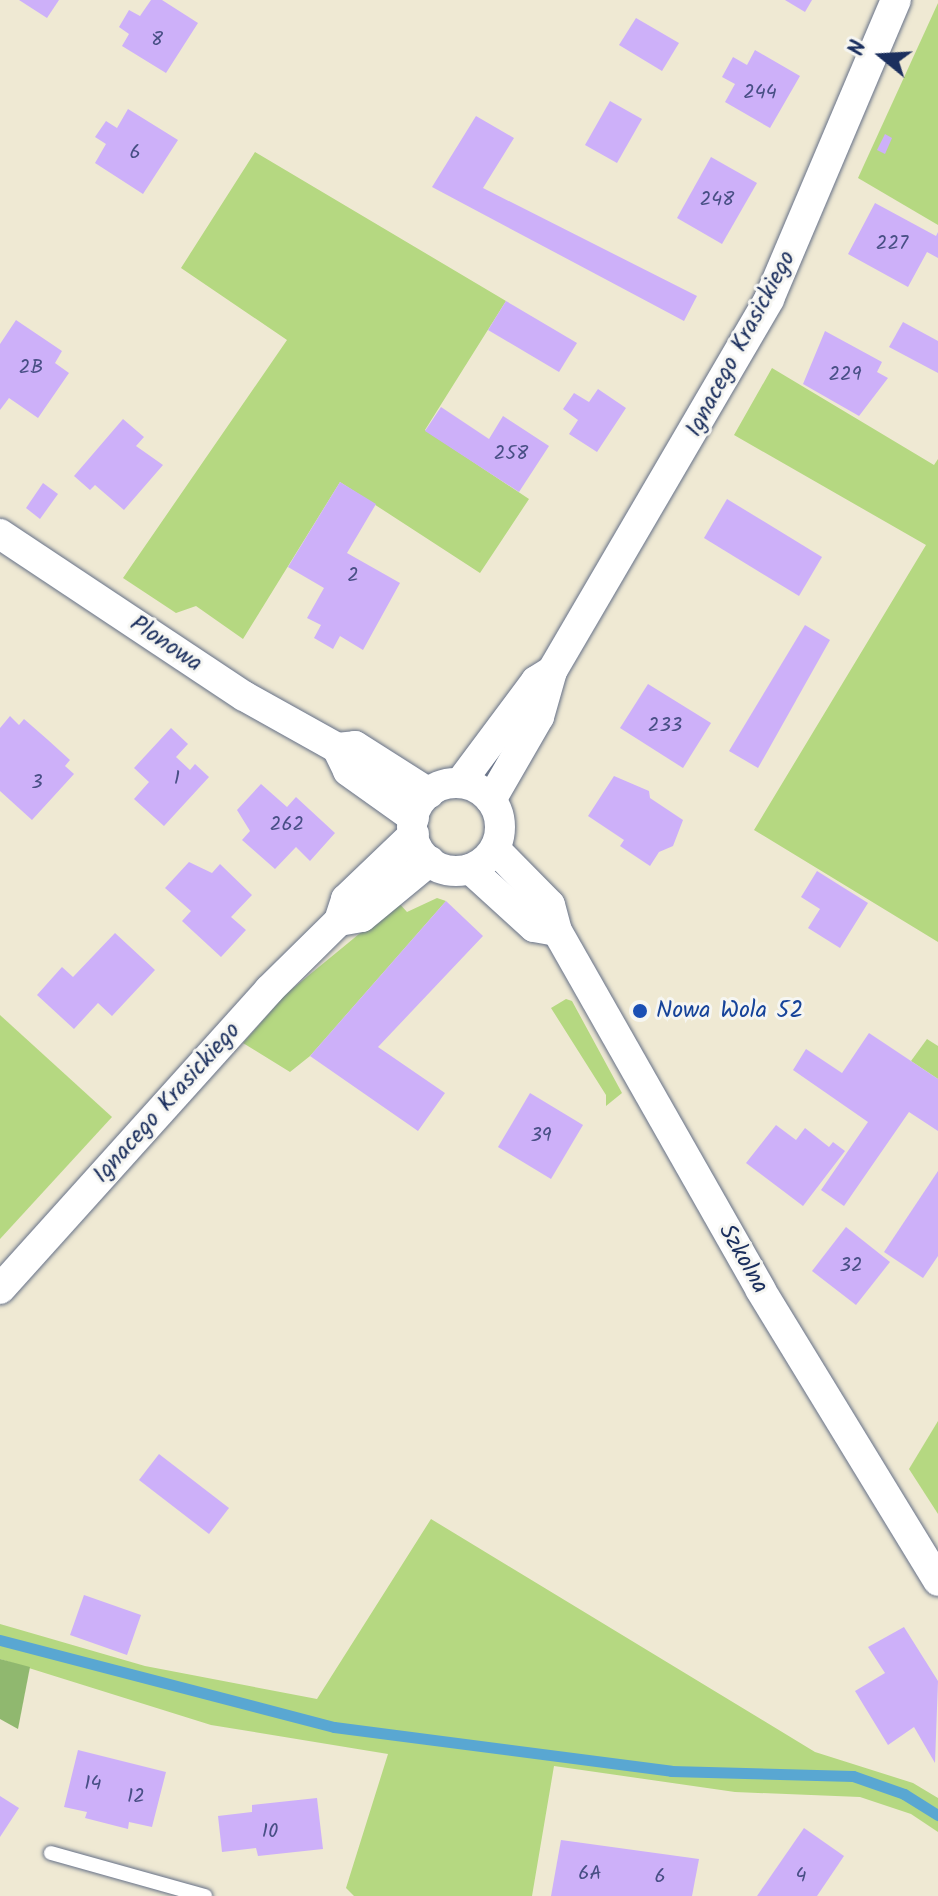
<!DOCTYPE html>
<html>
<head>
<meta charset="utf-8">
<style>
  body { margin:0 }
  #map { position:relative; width:938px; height:1896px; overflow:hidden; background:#efe9d3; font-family:Kalam,sans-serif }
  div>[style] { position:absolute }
  .green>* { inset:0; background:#b5d881 }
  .forest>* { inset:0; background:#90b86f }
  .stream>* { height:11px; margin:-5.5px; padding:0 5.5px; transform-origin:5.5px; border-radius:5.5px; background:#59a7d2 }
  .building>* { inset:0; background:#cdb0f9 }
  .roads { filter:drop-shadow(0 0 2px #657087) drop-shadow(0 0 2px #657087) }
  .lane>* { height:14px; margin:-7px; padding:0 7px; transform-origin:7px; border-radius:7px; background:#fff }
  .street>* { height:30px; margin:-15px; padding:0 15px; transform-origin:15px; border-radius:15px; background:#fff }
  .street>.ring { margin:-15px; padding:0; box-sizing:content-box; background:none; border:30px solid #fff; border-radius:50% }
  .dots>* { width:22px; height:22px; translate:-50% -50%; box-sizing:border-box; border:4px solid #f6f6f2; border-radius:50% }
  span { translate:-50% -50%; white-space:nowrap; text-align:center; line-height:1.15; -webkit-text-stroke:6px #f6f6f2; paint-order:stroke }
  .number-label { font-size:20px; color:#484f85 }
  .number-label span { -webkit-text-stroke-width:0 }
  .street-label { font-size:24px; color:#1b2f5e }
  .transit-label { font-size:24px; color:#164399 }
  .left { translate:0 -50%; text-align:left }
  .north { position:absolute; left:842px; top:16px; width:80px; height:80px; -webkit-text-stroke:6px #f6f6f2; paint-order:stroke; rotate:288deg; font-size:22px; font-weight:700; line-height:32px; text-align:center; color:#1b2f5e }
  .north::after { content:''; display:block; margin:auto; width:28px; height:36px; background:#1b2f5e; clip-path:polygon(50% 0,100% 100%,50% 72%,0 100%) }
</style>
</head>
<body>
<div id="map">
  <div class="green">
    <div style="clip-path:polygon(938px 3px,938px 225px,858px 178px)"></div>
    <div style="clip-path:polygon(255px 152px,506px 301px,425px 430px,529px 499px,480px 573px,340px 482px,243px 639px,196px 606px,176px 613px,123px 578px,287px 340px,181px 268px)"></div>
    <div style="clip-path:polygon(772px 368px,934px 465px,938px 459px,938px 942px,754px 830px,926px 545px,734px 435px)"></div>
    <div style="clip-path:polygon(437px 898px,446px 901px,310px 1056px,290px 1072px,243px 1043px,286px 994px,398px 902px,407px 912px)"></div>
    <div style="clip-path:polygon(566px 999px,572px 1001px,622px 1093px,606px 1106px,606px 1095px,551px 1008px)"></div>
    <div style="clip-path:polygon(0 1015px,112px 1117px,0 1239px)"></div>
    <div style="clip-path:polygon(927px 1039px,938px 1046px,938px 1079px,911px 1061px)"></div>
    <div style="clip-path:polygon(938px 1421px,938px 1514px,909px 1469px)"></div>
    <div style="clip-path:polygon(431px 1519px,815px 1752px,913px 1783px,938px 1798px,938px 1832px,911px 1814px,860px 1797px,735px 1792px,554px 1766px,532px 1896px,354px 1896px,346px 1888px,388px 1754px,211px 1725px,0 1659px,0 1624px,145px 1666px,317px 1699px)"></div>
  </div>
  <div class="forest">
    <div style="clip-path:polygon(0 1659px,30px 1667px,18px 1729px,0 1719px)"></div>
  </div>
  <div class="stream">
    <div style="left:0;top:1640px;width:345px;rotate:14.6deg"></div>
    <div style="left:334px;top:1727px;width:340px;rotate:7.4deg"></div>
    <div style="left:671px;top:1771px;width:182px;rotate:1.6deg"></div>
    <div style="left:853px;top:1776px;width:54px;rotate:19.4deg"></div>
    <div style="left:904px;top:1794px;width:40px;rotate:32deg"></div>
  </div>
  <div class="building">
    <div style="clip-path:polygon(19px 0,59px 0,47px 18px)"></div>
    <div style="clip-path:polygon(151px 0,162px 0,198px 23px,166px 73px,122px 46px,129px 34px,119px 27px,129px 10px,140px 16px)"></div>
    <div style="clip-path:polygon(785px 0,812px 0,805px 12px)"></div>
    <div style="clip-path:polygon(636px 18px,679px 43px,662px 71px,619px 45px)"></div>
    <div style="clip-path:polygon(755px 50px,800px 76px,770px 128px,725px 102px,735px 84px,722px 77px,733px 57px,747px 65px)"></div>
    <div style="clip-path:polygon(610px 101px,642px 119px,617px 163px,585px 145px)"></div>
    <div style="clip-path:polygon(128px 109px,178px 140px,143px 194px,95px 163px,106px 144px,95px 137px,106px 121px,117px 128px)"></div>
    <div style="clip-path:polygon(476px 116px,514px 138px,483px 188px,697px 296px,684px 321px,432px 187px)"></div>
    <div style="clip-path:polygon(885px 134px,892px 138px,885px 154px,877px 150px)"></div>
    <div style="clip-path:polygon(711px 157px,757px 183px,722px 244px,677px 218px)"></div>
    <div style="clip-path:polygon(875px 203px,936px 236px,938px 232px,938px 258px,927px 252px,908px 287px,848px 254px)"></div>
    <div style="clip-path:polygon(506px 301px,577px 343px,559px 372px,488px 330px)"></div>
    <div style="clip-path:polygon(16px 320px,62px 351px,55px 363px,69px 373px,38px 418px,9px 398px,0 410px,0 344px)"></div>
    <div style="clip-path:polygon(903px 322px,938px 341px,938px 373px,889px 347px)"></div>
    <div style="clip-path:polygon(825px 331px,882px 362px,877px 372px,888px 378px,859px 416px,803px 384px)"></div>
    <div style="clip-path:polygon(598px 389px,626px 408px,597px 452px,569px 434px,578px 420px,563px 409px,574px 393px,589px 402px)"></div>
    <div style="clip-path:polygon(441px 407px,489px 439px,503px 416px,549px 446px,519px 492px,425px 431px)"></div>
    <div style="clip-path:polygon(123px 419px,144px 437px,136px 446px,163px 465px,124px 510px,95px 485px,90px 490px,74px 476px)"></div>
    <div style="clip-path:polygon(340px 482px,376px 504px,347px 553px,400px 583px,363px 650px,340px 636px,333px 649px,314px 638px,321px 625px,307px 618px,324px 588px,288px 567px)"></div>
    <div style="clip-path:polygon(43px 483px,58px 494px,40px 519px,26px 508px)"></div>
    <div style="clip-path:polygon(727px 499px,822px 557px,799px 596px,704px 538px)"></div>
    <div style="clip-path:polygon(805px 625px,830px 640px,758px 768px,729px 751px)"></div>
    <div style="clip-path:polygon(648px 684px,711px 723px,683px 768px,620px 728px)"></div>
    <div style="clip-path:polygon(10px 716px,19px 725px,24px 719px,48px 740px,70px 760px,65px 766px,74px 774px,32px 820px,0 791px,0 728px)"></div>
    <div style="clip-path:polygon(171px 728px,188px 744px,176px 757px,190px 770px,195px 764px,209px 777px,164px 826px,134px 799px,149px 782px,134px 768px)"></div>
    <div style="clip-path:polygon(614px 776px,649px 791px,650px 798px,683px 820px,673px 846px,659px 852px,650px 866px,620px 846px,624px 840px,588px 816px)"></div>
    <div style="clip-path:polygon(261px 784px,287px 807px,296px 797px,335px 833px,310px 861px,296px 847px,275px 869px,242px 840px,250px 831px,237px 810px)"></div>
    <div style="clip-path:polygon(189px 862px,212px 873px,220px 864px,252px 895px,231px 917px,246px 930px,221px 957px,182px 921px,191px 911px,165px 888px)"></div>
    <div style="clip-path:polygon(817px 871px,868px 903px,840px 948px,808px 928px,820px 909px,801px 897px)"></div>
    <div style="clip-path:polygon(446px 901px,483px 936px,378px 1047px,445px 1093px,418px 1131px,310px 1056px)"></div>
    <div style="clip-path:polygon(115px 933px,155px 970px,112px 1016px,98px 1003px,74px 1029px,37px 995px,62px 967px,73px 977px)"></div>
    <div style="clip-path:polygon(869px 1033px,938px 1079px,938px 1131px,909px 1112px,844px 1206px,821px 1190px,868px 1122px,793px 1070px,806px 1049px,842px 1073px)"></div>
    <div style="clip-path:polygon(530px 1093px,583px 1125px,551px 1179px,498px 1147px)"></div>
    <div style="clip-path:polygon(776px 1125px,796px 1140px,805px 1128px,829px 1147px,833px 1142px,845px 1151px,803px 1206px,746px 1163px)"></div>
    <div style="clip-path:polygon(938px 1171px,938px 1256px,923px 1278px,884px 1252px)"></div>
    <div style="clip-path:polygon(846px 1227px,890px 1262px,856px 1305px,812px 1271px)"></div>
    <div style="clip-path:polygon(159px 1454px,229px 1508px,209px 1534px,139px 1480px)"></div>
    <div style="clip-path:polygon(84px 1595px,141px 1615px,127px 1655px,70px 1635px)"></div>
    <div style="clip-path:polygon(904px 1627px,938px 1681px,935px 1763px,914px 1727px,888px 1745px,855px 1691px,885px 1673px,868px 1647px)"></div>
    <div style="clip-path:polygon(78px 1750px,166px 1772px,152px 1827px,129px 1822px,128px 1829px,85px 1818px,87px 1812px,64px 1807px)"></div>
    <div style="clip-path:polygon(0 1796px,19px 1808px,0 1837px)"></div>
    <div style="clip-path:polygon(317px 1798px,323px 1849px,258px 1856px,256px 1848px,222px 1852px,218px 1816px,252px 1812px,252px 1805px)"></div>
    <div style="clip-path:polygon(804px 1828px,844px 1856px,817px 1896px,757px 1896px)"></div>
    <div style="clip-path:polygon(561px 1840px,699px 1859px,692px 1896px,551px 1896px)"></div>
  </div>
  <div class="roads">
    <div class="lane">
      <div style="left:51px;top:1853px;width:160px;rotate:15.6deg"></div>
    </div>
    <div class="street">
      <div style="left:0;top:534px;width:293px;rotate:33.6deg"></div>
      <div style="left:244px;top:696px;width:107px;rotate:29.2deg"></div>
      <div style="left:337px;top:748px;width:18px;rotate:-6deg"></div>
      <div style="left:355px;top:746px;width:88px;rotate:32.4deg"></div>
      <div style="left:337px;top:748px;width:25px;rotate:64deg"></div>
      <div style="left:348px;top:771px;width:81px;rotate:35.5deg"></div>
      <div style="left:460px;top:783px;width:127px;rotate:-53.3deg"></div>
      <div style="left:536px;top:681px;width:19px;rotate:-32deg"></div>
      <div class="ring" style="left:412px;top:783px;width:58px;height:58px"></div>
      <div style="left:491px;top:800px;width:96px;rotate:-60deg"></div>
      <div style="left:539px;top:717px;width:48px;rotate:-74.2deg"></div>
      <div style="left:552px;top:671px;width:431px;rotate:-59.7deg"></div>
      <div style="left:769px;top:299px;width:325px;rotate:-67deg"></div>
      <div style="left:495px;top:849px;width:78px;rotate:45.5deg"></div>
      <div style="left:550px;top:905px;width:27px;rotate:75deg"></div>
      <div style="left:557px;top:931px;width:412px;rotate:60.4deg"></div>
      <div style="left:760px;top:1289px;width:342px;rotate:58.6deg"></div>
      <div style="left:470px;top:869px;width:86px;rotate:42.2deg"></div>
      <div style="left:534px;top:927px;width:23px;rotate:10deg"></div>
      <div style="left:339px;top:921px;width:23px;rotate:-10deg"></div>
      <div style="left:362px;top:917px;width:88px;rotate:-39.5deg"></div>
      <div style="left:0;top:1289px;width:402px;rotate:-48deg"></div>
      <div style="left:269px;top:990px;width:98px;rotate:-44.6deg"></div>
      <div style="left:339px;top:921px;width:23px;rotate:-72deg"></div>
      <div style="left:346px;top:899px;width:94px;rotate:-43.7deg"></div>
    </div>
  </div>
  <div class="dots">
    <div style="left:640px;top:1011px;background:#1a4fb4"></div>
  </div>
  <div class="number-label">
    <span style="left:157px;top:40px">8</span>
    <span style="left:760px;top:93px">244</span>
    <span style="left:135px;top:153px">6</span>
    <span style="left:717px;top:200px">248</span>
    <span style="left:892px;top:244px">227</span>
    <span style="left:31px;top:368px">2B</span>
    <span style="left:845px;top:375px">229</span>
    <span style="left:511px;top:454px">258</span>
    <span style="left:353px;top:576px">2</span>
    <span style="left:665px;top:726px">233</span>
    <span style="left:177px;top:779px">1</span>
    <span style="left:37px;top:783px">3</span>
    <span style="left:287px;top:825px">262</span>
    <span style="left:541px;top:1136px">39</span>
    <span style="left:851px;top:1266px">32</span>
    <span style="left:93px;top:1784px">14</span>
    <span style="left:136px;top:1797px">12</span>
    <span style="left:270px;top:1832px">10</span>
    <span style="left:590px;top:1874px">6A</span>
    <span style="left:801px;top:1876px">4</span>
    <span style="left:660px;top:1877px">6</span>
  </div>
  <div class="street-label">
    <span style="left:741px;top:344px;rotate:-62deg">Ignacego Krasickiego</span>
    <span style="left:166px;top:644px;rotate:34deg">Plonowa</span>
    <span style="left:167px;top:1103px;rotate:-48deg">Ignacego Krasickiego</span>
    <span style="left:743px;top:1259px;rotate:60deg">Szkolna</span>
  </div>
  <div class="transit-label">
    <span class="left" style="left:656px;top:1011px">Nowa Wola 52</span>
  </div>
  <div class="north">N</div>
</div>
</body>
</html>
